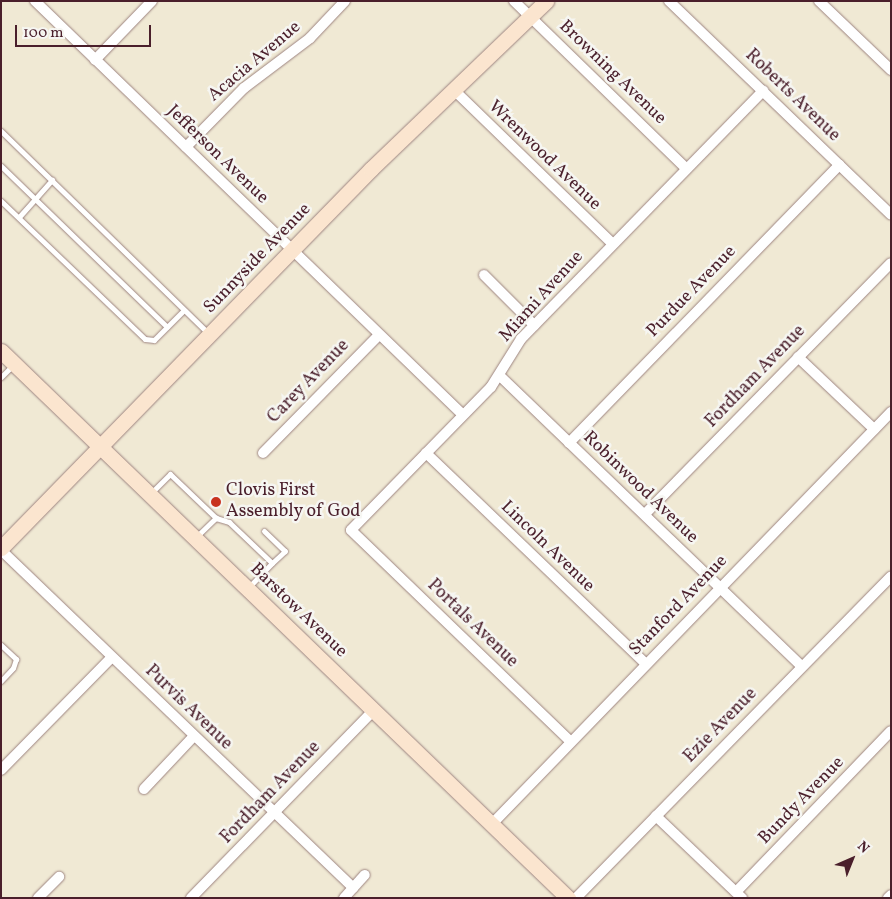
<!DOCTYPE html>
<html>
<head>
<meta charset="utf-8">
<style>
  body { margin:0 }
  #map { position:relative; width:892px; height:899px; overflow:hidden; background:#f0e9d4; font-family:Vollkorn,serif }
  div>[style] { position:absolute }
  .roads { filter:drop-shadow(0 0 1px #9d8480) drop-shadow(0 0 1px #9d8480) }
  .lane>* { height:5px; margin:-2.5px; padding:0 2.5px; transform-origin:2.5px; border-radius:2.5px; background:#fff }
  .street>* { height:10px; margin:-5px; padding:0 5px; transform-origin:5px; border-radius:5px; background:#fff }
  .secondary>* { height:15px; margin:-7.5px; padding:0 7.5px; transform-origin:7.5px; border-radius:7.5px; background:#fbe5cf }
  .dots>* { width:14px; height:14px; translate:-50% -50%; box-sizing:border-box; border:2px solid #f6f6f2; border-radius:50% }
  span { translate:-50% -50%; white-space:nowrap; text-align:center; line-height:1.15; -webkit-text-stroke:5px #f6f6f2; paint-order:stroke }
  .street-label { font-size:18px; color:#4a1f2b }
  .poi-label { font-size:18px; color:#4a1f2b }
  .left { translate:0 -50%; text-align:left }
  .frame { position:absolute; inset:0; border:2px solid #4a1f2b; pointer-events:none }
  .north { position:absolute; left:827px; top:834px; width:50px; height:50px; -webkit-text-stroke:4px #f6f6f2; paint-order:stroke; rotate:44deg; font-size:14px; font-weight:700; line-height:20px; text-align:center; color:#4a1f2b }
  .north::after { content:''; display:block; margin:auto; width:18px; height:22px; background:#4a1f2b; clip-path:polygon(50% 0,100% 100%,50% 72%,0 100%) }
  .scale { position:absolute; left:15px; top:25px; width:136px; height:22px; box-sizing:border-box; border:2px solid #4a1f2b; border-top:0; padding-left:6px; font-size:15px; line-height:18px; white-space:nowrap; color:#4a1f2b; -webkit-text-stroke:4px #f6f6f2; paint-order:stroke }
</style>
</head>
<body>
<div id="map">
  <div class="roads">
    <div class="lane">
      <div style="left:1px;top:131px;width:289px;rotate:44.3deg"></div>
      <div style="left:1px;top:166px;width:231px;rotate:44.1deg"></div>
      <div style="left:1px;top:201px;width:199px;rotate:43.8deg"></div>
      <div style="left:145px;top:339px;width:9px;rotate:6deg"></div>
      <div style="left:154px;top:340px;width:42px;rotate:-45deg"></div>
      <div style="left:19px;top:217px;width:50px;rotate:-48.3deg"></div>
      <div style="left:1px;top:377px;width:16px;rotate:-45deg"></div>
      <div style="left:151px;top:493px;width:27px;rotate:-45deg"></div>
      <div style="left:170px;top:474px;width:64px;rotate:43.7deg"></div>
      <div style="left:264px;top:531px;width:29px;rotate:44deg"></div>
      <div style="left:285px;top:551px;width:18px;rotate:137deg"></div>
      <div style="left:196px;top:537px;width:28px;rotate:-44deg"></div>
      <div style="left:216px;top:518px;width:14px;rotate:17deg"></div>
      <div style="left:229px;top:522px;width:59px;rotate:43.6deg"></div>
      <div style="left:272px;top:563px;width:33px;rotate:134deg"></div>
      <div style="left:1px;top:645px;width:21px;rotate:43deg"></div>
      <div style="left:16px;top:659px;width:9px;rotate:108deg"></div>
      <div style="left:13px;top:668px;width:18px;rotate:133deg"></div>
    </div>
    <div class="street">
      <div style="left:35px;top:1px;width:595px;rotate:44.05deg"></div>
      <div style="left:514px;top:1px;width:240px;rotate:44.2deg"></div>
      <div style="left:669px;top:1px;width:308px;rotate:43.9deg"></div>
      <div style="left:819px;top:1px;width:100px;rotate:43.8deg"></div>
      <div style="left:95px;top:60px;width:82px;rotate:-46deg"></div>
      <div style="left:454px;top:90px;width:221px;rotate:44.1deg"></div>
      <div style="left:186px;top:147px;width:83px;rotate:-45.5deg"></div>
      <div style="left:244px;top:88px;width:83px;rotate:-37.1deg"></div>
      <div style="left:310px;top:38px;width:51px;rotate:-46.6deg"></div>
      <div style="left:484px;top:275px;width:71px;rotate:45deg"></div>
      <div style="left:798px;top:357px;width:105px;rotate:43.5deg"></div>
      <div style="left:500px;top:376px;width:418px;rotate:43.9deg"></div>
      <div style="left:569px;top:443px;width:388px;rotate:-45.8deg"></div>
      <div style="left:263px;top:453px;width:165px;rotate:-45.5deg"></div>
      <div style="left:426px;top:453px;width:305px;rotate:43.8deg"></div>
      <div style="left:645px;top:514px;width:351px;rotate:-45.6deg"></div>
      <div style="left:1px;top:550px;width:488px;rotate:43.8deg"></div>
      <div style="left:570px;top:741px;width:304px;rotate:-136.1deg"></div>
      <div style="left:351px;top:530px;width:200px;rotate:-45.6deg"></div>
      <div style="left:491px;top:387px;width:57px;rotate:-58deg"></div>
      <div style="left:521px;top:339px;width:347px;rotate:-45.7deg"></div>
      <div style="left:1px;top:770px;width:158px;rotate:-45.5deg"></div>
      <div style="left:144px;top:789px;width:73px;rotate:-46.7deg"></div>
      <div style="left:656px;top:816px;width:119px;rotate:43.6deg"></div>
      <div style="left:492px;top:824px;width:574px;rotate:-45.92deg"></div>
      <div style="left:736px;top:892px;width:223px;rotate:-46.1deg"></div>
      <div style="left:38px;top:898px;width:30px;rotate:-45deg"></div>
      <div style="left:191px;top:898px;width:262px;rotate:-45.8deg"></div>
      <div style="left:344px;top:898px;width:31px;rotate:-48deg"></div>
      <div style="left:576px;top:898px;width:450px;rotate:-45.6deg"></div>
      <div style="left:888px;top:898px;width:4px;rotate:-45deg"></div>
    </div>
    <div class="secondary">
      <div style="left:1px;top:351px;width:788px;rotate:43.97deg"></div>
      <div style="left:1px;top:548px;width:530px;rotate:-45.69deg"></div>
      <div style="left:371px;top:169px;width:243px;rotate:-43.8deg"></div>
    </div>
  </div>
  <div class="dots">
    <div style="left:216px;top:502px;background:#c8321e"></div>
  </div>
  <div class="street-label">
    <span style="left:255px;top:62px;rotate:-40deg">Acacia Avenue</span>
    <span style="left:612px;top:73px;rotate:44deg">Browning Avenue</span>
    <span style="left:792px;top:96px;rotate:44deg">Roberts Avenue</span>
    <span style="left:217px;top:155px;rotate:44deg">Jefferson Avenue</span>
    <span style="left:544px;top:156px;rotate:44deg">Wrenwood Avenue</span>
    <span style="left:258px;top:259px;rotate:-46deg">Sunnyside Avenue</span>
    <span style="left:692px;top:292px;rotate:-46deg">Purdue Avenue</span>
    <span style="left:542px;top:297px;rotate:-48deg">Miami Avenue</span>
    <span style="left:756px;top:377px;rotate:-46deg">Fordham Avenue</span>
    <span style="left:309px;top:382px;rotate:-46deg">Carey Avenue</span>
    <span style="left:640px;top:488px;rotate:44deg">Robinwood Avenue</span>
    <span style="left:547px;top:547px;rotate:44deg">Lincoln Avenue</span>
    <span style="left:679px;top:606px;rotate:-46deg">Stanford Avenue</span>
    <span style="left:298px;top:611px;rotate:44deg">Barstow Avenue</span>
    <span style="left:472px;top:624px;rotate:44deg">Portals Avenue</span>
    <span style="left:188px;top:708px;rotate:44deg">Purvis Avenue</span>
    <span style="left:721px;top:726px;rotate:-46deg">Ezie Avenue</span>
    <span style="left:271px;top:793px;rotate:-46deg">Fordham Avenue</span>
    <span style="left:802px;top:801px;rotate:-46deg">Bundy Avenue</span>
  </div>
  <div class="poi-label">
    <span class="left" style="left:226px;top:502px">Clovis First<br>Assembly of God</span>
  </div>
  <div class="frame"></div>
  <div class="north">N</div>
  <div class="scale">100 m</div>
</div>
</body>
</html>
